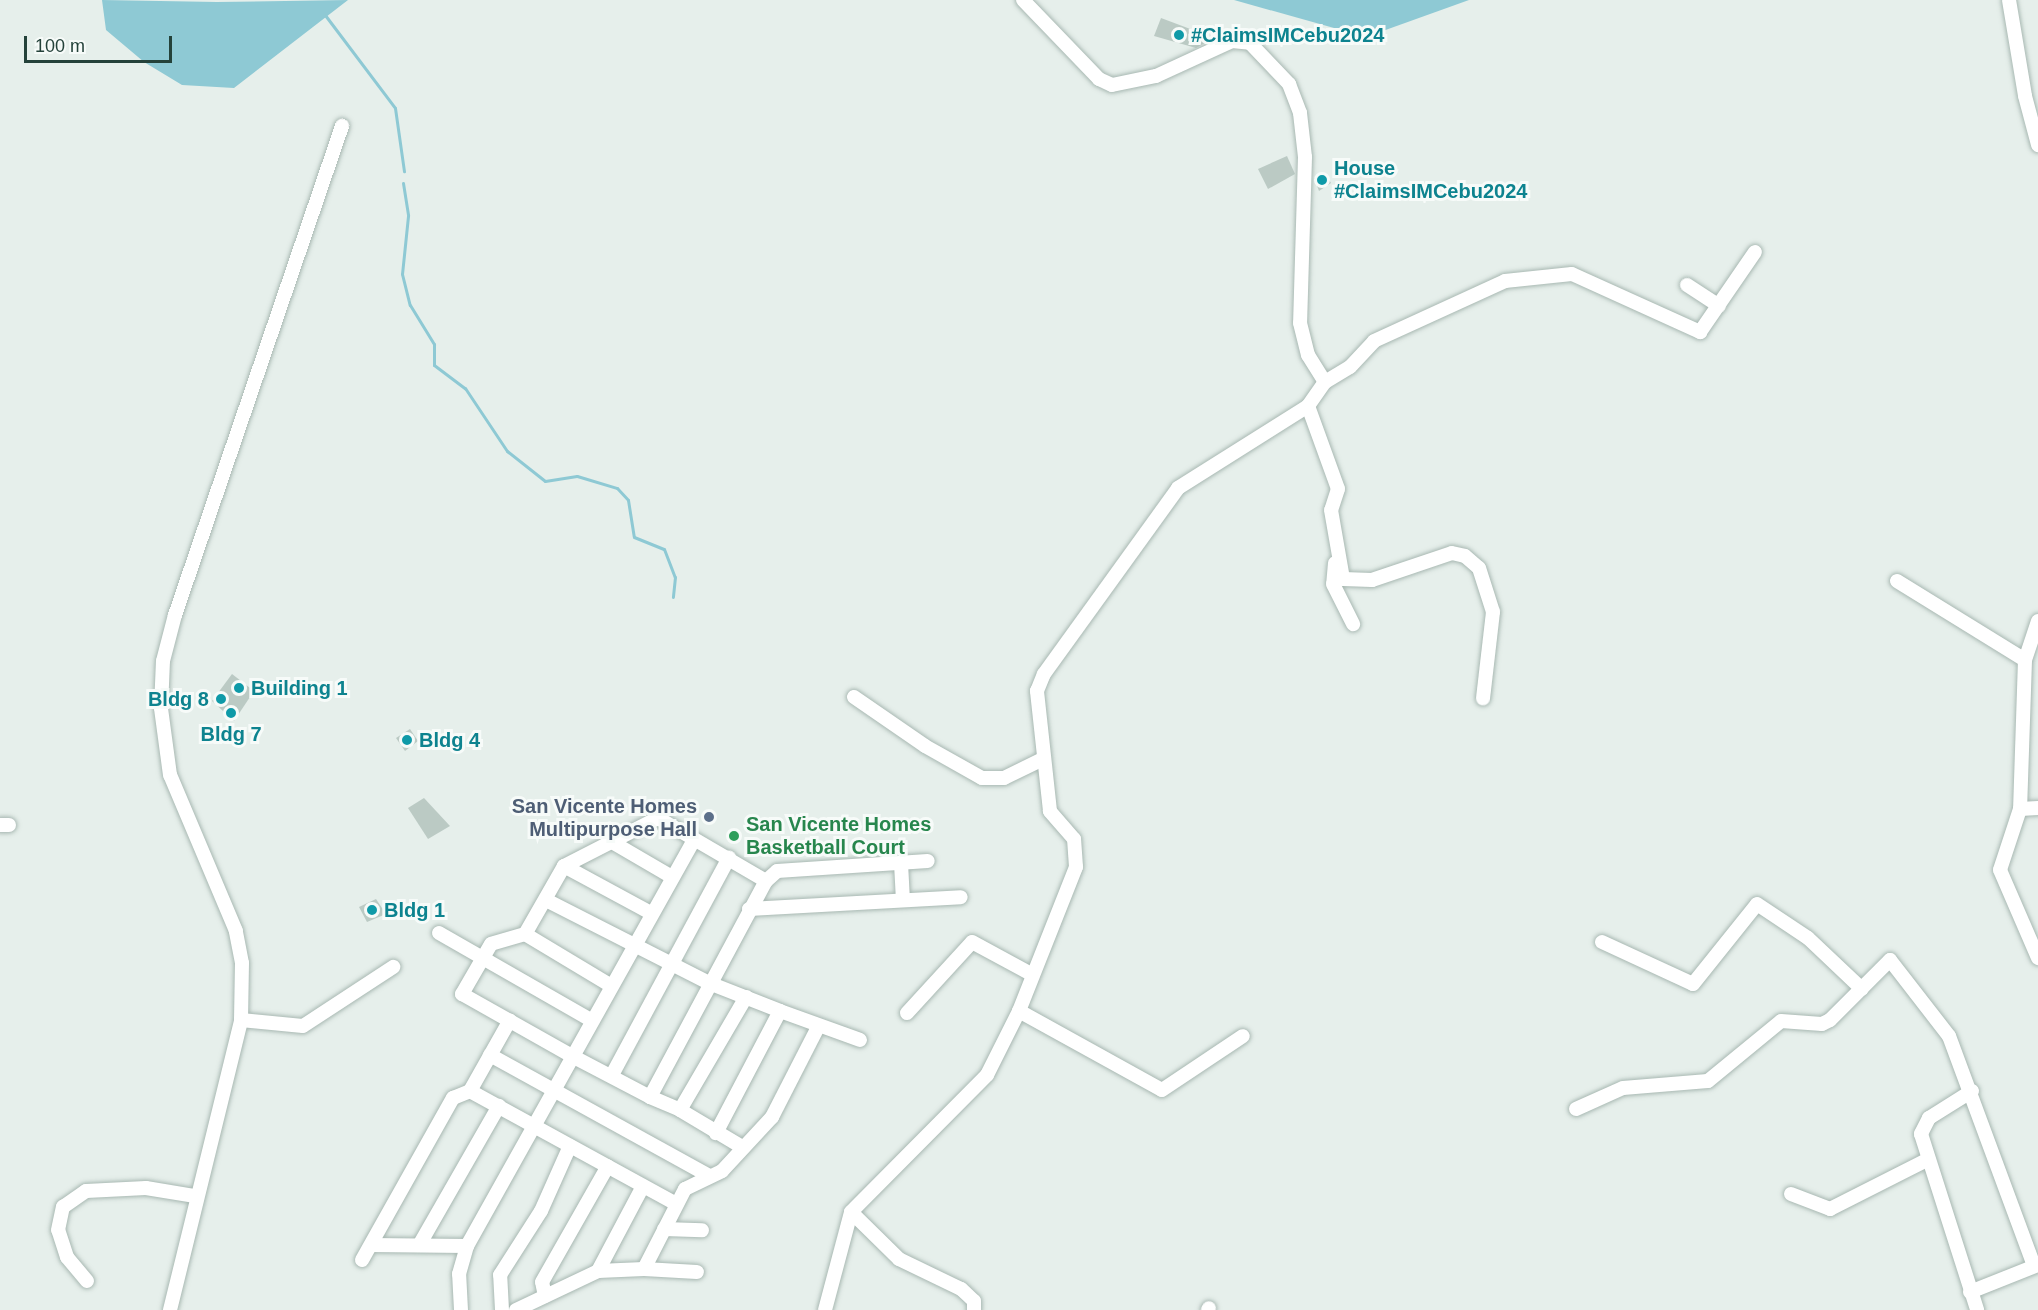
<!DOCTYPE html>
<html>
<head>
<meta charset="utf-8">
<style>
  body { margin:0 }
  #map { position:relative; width:2038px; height:1310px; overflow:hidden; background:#e6efeb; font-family:Helvetica,sans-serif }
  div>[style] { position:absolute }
  .water>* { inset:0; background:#8ec9d4 }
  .stream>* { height:3px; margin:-1.5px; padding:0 1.5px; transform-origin:1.5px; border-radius:1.5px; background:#8ec9d4 }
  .building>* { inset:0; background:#bbcac4 }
  .roads { filter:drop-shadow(0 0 2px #a8b8b2) drop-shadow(0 0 2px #a8b8b2) }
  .minor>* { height:14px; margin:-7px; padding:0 7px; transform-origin:7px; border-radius:7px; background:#fff }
  .dots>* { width:16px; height:16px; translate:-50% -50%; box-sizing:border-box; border:3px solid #f7fbf9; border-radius:50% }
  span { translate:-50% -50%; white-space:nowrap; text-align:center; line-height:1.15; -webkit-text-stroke:6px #f7fbf9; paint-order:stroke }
  .culture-label { font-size:20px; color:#0d838f; font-weight:700 }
  .left { translate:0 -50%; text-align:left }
  .right { translate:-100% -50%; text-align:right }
  .service-label { font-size:20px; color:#4e5e75; font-weight:700 }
  .leisure-label { font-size:20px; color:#27864d; font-weight:700 }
  .scale { position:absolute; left:24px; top:36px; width:148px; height:27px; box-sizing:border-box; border:3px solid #24423a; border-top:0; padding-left:8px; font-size:18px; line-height:21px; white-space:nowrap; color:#24423a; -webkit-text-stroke:4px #f7fbf9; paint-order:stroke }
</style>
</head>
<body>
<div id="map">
  <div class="water">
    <div style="clip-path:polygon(102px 0,217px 2px,348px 0,234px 88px,182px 85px,144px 62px,106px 30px)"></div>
    <div style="clip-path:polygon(1234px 0,1469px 0,1366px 37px)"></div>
  </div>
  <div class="stream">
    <div style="left:325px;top:15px;width:116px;rotate:53deg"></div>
    <div style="left:395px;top:108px;width:64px;rotate:81.9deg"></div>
    <div style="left:403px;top:183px;width:33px;rotate:81deg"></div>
    <div style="left:408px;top:216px;width:58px;rotate:95.9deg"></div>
    <div style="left:402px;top:274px;width:32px;rotate:76deg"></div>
    <div style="left:410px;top:305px;width:46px;rotate:58.4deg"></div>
    <div style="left:434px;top:344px;width:21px;rotate:90deg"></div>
    <div style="left:434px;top:365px;width:39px;rotate:37deg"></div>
    <div style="left:465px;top:388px;width:76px;rotate:56.3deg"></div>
    <div style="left:507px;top:451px;width:48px;rotate:38.3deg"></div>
    <div style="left:545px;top:481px;width:32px;rotate:-9deg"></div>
    <div style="left:577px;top:476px;width:42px;rotate:16.7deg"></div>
    <div style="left:617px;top:488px;width:16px;rotate:47deg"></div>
    <div style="left:628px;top:500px;width:37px;rotate:81deg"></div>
    <div style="left:634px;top:537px;width:32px;rotate:22deg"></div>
    <div style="left:664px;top:549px;width:30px;rotate:69deg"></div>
    <div style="left:675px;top:577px;width:20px;rotate:96deg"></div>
  </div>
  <div class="building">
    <div style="clip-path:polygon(1161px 18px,1201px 33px,1210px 40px,1196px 48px,1154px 36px)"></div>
    <div style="clip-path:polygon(1287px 156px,1295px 174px,1268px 189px,1258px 169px)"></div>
    <div style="clip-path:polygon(1325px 173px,1331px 183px,1319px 191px,1314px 178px)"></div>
    <div style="clip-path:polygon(232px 674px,254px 691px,234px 721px,212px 701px)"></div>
    <div style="clip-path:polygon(410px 729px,418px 741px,405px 751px,396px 738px)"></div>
    <div style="clip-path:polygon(424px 798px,450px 826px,428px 839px,408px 808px)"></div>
    <div style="clip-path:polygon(376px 899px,386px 914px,367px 922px,359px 907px)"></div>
  </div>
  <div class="roads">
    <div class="minor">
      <div style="left:1023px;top:0;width:110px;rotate:46.1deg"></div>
      <div style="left:1099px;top:79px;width:14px;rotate:25deg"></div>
      <div style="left:1112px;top:85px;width:45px;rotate:-11.6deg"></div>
      <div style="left:1156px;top:76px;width:84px;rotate:-24.7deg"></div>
      <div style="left:1232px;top:41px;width:18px;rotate:6deg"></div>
      <div style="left:1250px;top:43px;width:57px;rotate:46.4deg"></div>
      <div style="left:1289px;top:84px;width:31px;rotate:69deg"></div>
      <div style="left:1300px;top:113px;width:44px;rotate:83.5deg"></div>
      <div style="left:1305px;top:157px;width:166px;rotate:91.7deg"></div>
      <div style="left:1300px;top:323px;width:33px;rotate:76deg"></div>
      <div style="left:1308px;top:355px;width:32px;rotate:58deg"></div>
      <div style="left:2009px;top:0;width:97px;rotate:80.5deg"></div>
      <div style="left:2025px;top:96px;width:51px;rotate:75.1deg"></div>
      <div style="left:1687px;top:285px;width:38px;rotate:33deg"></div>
      <div style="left:1308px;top:406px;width:88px;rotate:70.1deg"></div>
      <div style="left:1338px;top:489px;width:22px;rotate:108deg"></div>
      <div style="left:1331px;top:510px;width:70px;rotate:80.1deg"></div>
      <div style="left:1343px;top:579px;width:29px;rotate:2deg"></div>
      <div style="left:1372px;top:580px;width:84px;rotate:-18.6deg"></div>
      <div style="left:1452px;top:553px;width:13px;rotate:13deg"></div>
      <div style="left:1465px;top:556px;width:18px;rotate:41deg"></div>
      <div style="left:1479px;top:568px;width:46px;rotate:72.3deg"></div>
      <div style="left:1493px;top:612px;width:87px;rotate:96.6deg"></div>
      <div style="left:1335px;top:563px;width:21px;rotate:95deg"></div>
      <div style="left:1333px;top:584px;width:45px;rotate:63.4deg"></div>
      <div style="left:1897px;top:581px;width:150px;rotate:31.7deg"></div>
      <div style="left:2038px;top:621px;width:41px;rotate:108.4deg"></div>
      <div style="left:2025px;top:660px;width:149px;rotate:91.9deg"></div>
      <div style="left:2020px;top:809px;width:64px;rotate:108.2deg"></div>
      <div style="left:2000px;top:870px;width:96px;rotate:66.6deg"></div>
      <div style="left:854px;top:697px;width:86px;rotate:34.6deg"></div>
      <div style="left:925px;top:746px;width:65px;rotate:29.3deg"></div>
      <div style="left:982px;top:778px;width:22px"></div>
      <div style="left:1004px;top:778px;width:43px;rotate:-26deg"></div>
      <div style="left:2020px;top:809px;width:18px;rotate:-3deg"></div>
      <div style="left:0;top:825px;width:9px"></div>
      <div style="left:612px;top:842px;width:69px;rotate:30.3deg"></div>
      <div style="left:901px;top:863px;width:37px;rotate:87deg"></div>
      <div style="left:564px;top:866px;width:99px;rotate:28.4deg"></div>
      <div style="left:766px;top:881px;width:15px;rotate:-42deg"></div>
      <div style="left:777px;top:871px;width:151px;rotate:-3.8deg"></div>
      <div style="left:546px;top:900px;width:183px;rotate:27deg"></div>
      <div style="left:709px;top:983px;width:76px;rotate:21.5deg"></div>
      <div style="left:780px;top:1011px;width:138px;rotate:117.7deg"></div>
      <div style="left:749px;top:909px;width:212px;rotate:-3.2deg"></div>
      <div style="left:439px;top:933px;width:175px;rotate:29.8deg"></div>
      <div style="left:525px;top:934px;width:99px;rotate:31deg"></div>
      <div style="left:1602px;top:942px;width:100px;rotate:24.8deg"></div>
      <div style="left:1693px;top:984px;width:102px;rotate:-51.3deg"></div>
      <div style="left:1757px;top:904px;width:61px;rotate:33.7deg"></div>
      <div style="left:1808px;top:938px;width:74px;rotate:43.4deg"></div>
      <div style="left:780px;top:1011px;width:85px;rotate:19.9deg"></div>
      <div style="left:1019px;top:1011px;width:163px;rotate:28.9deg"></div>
      <div style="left:1162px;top:1090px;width:97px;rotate:-33.7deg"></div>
      <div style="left:907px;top:1013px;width:96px;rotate:-47.5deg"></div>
      <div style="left:972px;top:942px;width:67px;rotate:28.5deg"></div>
      <div style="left:241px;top:1020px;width:62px;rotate:5.5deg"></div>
      <div style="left:303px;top:1026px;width:108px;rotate:-33.2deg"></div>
      <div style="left:490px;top:1055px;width:248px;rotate:28.9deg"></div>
      <div style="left:612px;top:1075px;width:247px;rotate:-61.7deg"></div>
      <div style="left:470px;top:1091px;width:235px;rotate:28.7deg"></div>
      <div style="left:1972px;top:1091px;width:51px;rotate:147.9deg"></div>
      <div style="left:1929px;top:1118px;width:18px;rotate:117deg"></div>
      <div style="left:1921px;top:1134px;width:185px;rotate:72.3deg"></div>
      <div style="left:650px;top:1097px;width:245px;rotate:-61.8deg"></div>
      <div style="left:766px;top:881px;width:125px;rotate:-149.7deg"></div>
      <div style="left:658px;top:818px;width:106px;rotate:152.9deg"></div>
      <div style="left:564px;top:866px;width:78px;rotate:119.8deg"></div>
      <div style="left:525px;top:934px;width:35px;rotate:164deg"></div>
      <div style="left:491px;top:944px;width:58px;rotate:120.1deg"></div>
      <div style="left:462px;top:994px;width:126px;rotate:29.4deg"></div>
      <div style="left:572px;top:1056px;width:88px;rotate:27.7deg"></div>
      <div style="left:650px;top:1097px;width:33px;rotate:23deg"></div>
      <div style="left:680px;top:1110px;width:72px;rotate:30.8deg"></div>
      <div style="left:1576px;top:1109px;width:51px;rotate:-24.1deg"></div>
      <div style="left:1623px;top:1088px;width:85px;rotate:-4.7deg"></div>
      <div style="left:1708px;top:1081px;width:94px;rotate:-39.4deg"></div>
      <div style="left:1781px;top:1021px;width:41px;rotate:4.2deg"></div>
      <div style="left:1822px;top:1024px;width:9px;rotate:-27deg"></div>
      <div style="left:1830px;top:1020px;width:85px;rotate:-45deg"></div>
      <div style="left:1890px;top:960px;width:96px;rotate:52.2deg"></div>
      <div style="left:1949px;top:1036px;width:245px;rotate:69.7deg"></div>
      <div style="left:680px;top:1110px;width:131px;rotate:-59.7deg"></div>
      <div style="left:1791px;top:1194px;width:42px;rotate:21deg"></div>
      <div style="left:1830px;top:1209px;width:109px;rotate:-26.8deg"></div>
      <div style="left:664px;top:1229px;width:38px;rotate:2deg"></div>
      <div style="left:421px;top:1242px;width:157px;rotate:-60.2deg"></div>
      <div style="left:371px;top:1245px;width:96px;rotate:0.6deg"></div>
      <div style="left:362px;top:1260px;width:186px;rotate:-60.7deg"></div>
      <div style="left:453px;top:1098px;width:18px;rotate:-22deg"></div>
      <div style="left:470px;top:1091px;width:81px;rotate:-60.6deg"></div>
      <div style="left:644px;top:1269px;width:53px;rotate:3.2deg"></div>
      <div style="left:598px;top:1271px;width:96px;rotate:-62.1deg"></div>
      <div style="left:87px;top:1281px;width:31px;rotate:-130deg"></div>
      <div style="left:67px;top:1257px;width:28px;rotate:-108deg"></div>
      <div style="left:58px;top:1230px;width:24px;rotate:-78deg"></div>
      <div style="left:63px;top:1207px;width:28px;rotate:-35deg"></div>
      <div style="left:86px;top:1191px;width:60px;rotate:-2.9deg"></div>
      <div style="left:146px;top:1188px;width:50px;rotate:9.3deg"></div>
      <div style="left:1970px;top:1292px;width:73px;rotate:-21.7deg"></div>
      <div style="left:545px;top:1296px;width:14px;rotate:-102deg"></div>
      <div style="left:542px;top:1282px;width:133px;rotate:-60.4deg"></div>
      <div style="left:170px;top:1310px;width:299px;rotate:-76.2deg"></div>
      <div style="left:241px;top:1020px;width:57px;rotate:-89deg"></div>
      <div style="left:242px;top:963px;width:33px;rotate:-101deg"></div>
      <div style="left:236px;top:931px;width:169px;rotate:-112.9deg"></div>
      <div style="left:170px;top:775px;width:68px;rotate:-97.7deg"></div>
      <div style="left:161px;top:708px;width:47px;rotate:-87.6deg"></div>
      <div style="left:163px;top:661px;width:48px;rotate:-75.4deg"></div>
      <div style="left:175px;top:615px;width:517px;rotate:-71.14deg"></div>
      <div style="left:461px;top:1310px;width:36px;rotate:-93deg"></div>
      <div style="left:459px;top:1274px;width:29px;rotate:-74deg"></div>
      <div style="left:467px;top:1246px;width:465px;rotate:-60.8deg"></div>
      <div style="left:502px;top:1310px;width:35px;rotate:-93deg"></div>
      <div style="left:500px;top:1275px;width:76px;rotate:-57.4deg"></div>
      <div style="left:541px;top:1211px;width:71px;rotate:-66deg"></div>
      <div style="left:516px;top:1310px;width:91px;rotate:-25.4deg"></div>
      <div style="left:598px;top:1271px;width:46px;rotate:-2.5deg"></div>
      <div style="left:644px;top:1269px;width:90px;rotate:-62.9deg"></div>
      <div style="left:685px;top:1189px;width:41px;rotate:-25.9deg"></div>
      <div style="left:722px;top:1171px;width:74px;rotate:-47.2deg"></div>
      <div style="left:772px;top:1117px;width:101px;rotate:-62.9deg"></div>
      <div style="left:825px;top:1310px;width:101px;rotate:-75.1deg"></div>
      <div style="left:974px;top:1310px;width:9px;rotate:-90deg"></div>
      <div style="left:974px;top:1301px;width:18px;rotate:-137deg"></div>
      <div style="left:961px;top:1289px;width:69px;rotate:-154.2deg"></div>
      <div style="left:899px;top:1259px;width:67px;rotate:-135.6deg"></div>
      <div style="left:851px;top:1212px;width:193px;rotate:-45.2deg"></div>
      <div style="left:987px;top:1075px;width:72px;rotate:-63.4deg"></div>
      <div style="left:1019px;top:1011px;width:155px;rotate:-68.4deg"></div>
      <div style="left:1076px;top:867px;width:28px;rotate:-94deg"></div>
      <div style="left:1074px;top:839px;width:37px;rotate:-131deg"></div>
      <div style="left:1050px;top:811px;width:121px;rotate:-96.2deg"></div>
      <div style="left:1037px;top:691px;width:18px;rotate:-68deg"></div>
      <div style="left:1044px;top:674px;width:229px;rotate:-54.2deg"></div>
      <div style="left:1178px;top:488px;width:154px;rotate:-32.2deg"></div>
      <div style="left:1308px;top:406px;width:29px;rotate:-55deg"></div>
      <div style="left:1325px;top:382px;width:29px;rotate:-31deg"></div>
      <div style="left:1350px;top:367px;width:35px;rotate:-47deg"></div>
      <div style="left:1374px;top:341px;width:144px;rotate:-24.6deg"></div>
      <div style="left:1505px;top:281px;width:67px;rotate:-6deg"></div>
      <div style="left:1572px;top:274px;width:141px;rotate:24.4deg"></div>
      <div style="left:1700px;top:332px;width:97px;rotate:-55.5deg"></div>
      <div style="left:1208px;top:1310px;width:2px;rotate:-63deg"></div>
    </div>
  </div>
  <div class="dots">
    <div style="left:1179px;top:35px;background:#0f9aa8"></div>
    <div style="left:1322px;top:180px;background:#0f9aa8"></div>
    <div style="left:239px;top:688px;background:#0f9aa8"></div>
    <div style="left:221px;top:699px;background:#0f9aa8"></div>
    <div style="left:231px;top:713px;background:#0f9aa8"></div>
    <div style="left:407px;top:740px;background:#0f9aa8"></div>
    <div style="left:709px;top:817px;background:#5c6f8a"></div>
    <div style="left:734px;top:836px;background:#2e9e5b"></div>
    <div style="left:372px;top:910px;background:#0f9aa8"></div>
  </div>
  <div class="culture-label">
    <span class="left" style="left:1191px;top:35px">#ClaimsIMCebu2024</span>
    <span class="left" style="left:1334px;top:180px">House<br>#ClaimsIMCebu2024</span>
    <span class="left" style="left:251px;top:688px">Building 1</span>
    <span class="right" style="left:209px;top:699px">Bldg 8</span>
    <span style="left:231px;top:734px">Bldg 7</span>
    <span class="left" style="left:419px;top:740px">Bldg 4</span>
    <span class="left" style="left:384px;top:910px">Bldg 1</span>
  </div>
  <div class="service-label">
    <span class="right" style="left:697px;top:818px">San Vicente Homes<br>Multipurpose Hall</span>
  </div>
  <div class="leisure-label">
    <span class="left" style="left:746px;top:836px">San Vicente Homes<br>Basketball Court</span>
  </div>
  <div class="scale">100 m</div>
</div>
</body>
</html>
